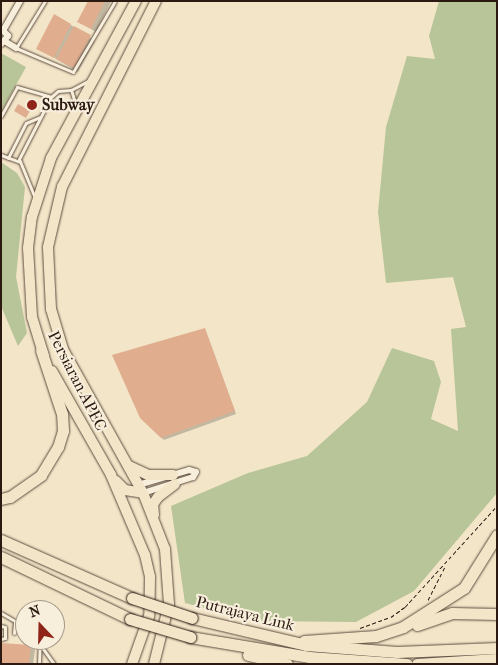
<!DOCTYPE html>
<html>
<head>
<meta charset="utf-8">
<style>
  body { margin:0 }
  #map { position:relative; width:498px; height:665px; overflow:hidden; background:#f3e5c8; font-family:"IM FELL French Canon",serif }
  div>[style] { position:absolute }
  .green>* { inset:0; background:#b8c598 }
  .shadow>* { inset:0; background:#0003 }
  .building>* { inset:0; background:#e0ae8f }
  .path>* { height:1px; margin-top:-0.5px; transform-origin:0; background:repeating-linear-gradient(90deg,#2b1912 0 4px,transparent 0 6.5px) }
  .roads { filter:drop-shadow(0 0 1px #5d4c40) drop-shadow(0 0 1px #5d4c40) }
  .lane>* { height:3px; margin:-1.5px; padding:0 1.5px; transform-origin:1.5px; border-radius:1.5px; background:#f7eedb }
  .street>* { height:6px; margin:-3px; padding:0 3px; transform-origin:3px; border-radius:3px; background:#f7eedb }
  .primary>* { height:10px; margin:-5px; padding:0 5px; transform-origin:5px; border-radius:5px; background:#f3e5c8 }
  .highway>* { height:11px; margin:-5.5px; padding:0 5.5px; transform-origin:5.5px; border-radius:5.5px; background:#f3e5c8 }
  .bridges { filter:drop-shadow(0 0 1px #2b1912) drop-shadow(0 0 1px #2b1912) }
  .highway-bridge>* { height:11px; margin:-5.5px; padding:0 5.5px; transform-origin:5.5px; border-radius:5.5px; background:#f3e5c8 }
  .dots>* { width:14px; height:14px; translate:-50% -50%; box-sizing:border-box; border:2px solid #f7eedb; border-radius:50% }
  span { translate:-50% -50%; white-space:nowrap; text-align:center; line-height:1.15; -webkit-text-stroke:4.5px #f7eedb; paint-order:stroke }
  .poi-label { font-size:16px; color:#2b1912; font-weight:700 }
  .left { translate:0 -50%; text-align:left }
  .street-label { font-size:16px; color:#2b1912 }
  .frame { position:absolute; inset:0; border:2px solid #2b1912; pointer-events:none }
  .north { position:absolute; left:15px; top:600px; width:50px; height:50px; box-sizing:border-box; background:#f7eedb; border:1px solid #a5998b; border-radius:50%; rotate:339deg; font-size:14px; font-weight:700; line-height:20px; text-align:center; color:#2b1912 }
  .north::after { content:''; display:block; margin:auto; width:18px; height:22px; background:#8f2418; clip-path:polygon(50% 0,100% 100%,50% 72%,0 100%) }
</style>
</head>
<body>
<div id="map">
  <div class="green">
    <div style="clip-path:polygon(439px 1px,497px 1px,497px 493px,414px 591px,356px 622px,254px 621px,185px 603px,171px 506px,248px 473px,307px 456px,367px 402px,392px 348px,434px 361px,441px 382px,431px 419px,458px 431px,451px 329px,466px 327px,453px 277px,386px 283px,378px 212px,386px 127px,407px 56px,435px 59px,429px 36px)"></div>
    <div style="clip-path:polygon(1px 53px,26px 67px,1px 112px)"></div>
    <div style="clip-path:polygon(1px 162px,17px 173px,25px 187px,16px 277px,27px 333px,18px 346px,1px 306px)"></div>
  </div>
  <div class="shadow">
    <div style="clip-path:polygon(89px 1px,111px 1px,96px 32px,79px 22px)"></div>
    <div style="clip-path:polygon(71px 25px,95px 41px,78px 72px,38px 48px)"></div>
    <div style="clip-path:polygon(205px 329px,236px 414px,164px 440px,141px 418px)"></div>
    <div style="clip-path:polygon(30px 646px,35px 650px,33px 664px,1px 664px)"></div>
  </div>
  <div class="building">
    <div style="clip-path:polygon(88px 1px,105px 1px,91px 29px,77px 22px)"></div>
    <div style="clip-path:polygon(54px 14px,71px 24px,54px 58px,36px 49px)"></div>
    <div style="clip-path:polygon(74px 26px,91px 35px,74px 68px,56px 59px)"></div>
    <div style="clip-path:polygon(18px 104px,30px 111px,26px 118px,14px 111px)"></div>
    <div style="clip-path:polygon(205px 328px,235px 411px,161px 438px,140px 418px,112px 355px)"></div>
    <div style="clip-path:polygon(1px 643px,31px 645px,29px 664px,1px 664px)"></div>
  </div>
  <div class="path">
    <div style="left:428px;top:600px;width:38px;rotate:-63deg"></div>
    <div style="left:360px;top:628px;width:33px;rotate:-20deg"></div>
    <div style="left:391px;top:617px;width:17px;rotate:-36deg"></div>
    <div style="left:405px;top:607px;width:137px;rotate:-47.7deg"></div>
  </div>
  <div class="roads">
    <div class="lane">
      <div style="left:45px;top:1px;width:55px;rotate:121.7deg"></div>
      <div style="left:16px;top:48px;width:62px;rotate:22.8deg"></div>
      <div style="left:73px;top:72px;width:82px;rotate:-59.4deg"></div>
      <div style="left:76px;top:106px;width:17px;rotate:-107deg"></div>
      <div style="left:71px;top:90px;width:19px;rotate:-28deg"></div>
      <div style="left:1px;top:116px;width:33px;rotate:-61deg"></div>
      <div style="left:17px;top:87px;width:35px;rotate:16deg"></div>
      <div style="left:1px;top:155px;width:20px;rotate:20deg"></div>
      <div style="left:8px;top:158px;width:39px;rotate:-63deg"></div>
      <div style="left:26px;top:123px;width:15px;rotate:-23deg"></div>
      <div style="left:35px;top:198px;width:42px;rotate:-112.3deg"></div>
      <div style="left:19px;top:159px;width:70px;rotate:-62.7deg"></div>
      <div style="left:51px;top:97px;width:9px;rotate:-41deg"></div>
      <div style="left:58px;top:91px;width:13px;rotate:-4deg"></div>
      <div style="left:1px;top:613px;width:28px;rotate:30deg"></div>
      <div style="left:1px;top:626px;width:4px;rotate:14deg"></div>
      <div style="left:5px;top:627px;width:11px;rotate:90deg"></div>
      <div style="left:5px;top:638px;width:4px;rotate:166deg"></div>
      <div style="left:14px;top:633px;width:12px;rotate:-85deg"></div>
      <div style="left:41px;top:646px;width:22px;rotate:54deg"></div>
      <div style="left:39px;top:664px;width:24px;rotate:-88deg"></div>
    </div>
    <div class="street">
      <div style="left:4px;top:29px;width:32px;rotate:-60deg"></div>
      <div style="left:6px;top:42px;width:12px;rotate:31deg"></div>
      <div style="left:1px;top:44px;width:11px;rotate:-49deg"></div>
      <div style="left:8px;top:36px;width:9px;rotate:-131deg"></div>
      <div style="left:138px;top:485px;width:53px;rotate:-16.4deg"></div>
      <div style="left:189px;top:470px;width:7px;rotate:16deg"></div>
      <div style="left:196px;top:472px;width:6px;rotate:121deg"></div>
      <div style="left:193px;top:477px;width:52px;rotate:162.3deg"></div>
    </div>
    <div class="primary">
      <div style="left:44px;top:356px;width:41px;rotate:-107.1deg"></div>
      <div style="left:32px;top:317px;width:69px;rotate:-93.3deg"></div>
      <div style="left:28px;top:248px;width:31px;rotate:-83deg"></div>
      <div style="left:32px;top:217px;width:62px;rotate:-72.1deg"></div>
      <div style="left:51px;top:158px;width:179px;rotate:-61.6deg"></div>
      <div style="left:52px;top:371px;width:120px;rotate:60.4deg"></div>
      <div style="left:111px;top:475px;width:87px;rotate:67deg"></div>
      <div style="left:145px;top:555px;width:23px;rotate:77deg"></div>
      <div style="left:150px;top:577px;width:39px;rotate:91deg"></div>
      <div style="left:149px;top:616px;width:51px;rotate:109.5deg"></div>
      <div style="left:129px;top:466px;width:21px;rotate:25deg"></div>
      <div style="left:148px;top:475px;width:25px"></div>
      <div style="left:116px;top:481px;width:13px;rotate:45deg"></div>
      <div style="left:125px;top:490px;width:18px;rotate:9deg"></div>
      <div style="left:154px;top:515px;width:11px;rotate:-95deg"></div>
      <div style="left:153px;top:504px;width:9px;rotate:-54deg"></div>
      <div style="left:158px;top:497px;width:21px;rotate:-37deg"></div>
      <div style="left:154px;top:664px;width:62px;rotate:-76deg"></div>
      <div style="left:169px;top:604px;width:55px;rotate:-94.2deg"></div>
      <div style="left:165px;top:549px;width:60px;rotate:-111.4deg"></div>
      <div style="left:143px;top:493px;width:165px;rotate:-119.1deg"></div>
      <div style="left:63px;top:349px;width:42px;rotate:-106.7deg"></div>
      <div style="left:51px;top:309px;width:62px;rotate:-92.8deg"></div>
      <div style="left:48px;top:247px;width:62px;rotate:-76.9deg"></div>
      <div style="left:62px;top:187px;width:208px;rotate:-63.2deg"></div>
    </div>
    <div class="highway">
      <div style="left:1px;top:499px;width:9px;rotate:-13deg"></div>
      <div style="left:10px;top:497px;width:38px;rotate:-35deg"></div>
      <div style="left:41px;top:475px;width:33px;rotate:-59deg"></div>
      <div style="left:58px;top:447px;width:17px;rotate:-73deg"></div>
      <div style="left:63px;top:431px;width:17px;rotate:-93deg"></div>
      <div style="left:62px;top:414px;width:67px;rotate:-108.2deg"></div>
      <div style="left:1px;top:540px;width:143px;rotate:23.9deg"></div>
      <div style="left:1px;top:557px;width:143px;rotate:25.7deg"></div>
      <div style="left:192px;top:618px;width:117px;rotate:13.3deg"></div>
      <div style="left:306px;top:645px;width:91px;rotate:4.4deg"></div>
      <div style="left:397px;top:652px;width:100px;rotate:-2.3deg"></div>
      <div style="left:417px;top:625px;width:37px;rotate:-19deg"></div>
      <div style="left:452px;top:613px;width:45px;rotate:1.3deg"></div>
      <div style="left:190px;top:637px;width:121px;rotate:9.5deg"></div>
      <div style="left:309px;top:657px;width:98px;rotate:4.1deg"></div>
      <div style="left:304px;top:641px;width:72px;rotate:-4deg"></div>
      <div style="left:376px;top:636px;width:28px;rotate:-18deg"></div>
      <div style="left:403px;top:627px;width:72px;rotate:-32.6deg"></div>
      <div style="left:464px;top:588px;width:62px;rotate:-58.1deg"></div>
      <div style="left:248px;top:655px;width:40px;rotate:13deg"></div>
      <div style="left:417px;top:664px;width:80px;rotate:-3.6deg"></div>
    </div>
  </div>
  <div class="bridges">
    <div class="highway-bridge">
      <div style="left:132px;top:598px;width:63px;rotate:18.4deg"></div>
      <div style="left:130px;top:619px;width:63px;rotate:16.7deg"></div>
    </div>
  </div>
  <div class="dots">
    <div style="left:32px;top:105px;background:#8f2418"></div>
  </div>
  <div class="poi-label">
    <span class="left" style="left:42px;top:105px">Subway</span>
  </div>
  <div class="street-label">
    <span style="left:77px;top:381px;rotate:63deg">Persiaran APEC</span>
    <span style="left:245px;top:614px;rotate:14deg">Putrajaya Link</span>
  </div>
  <div class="frame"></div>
  <div class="north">N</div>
</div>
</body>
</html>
